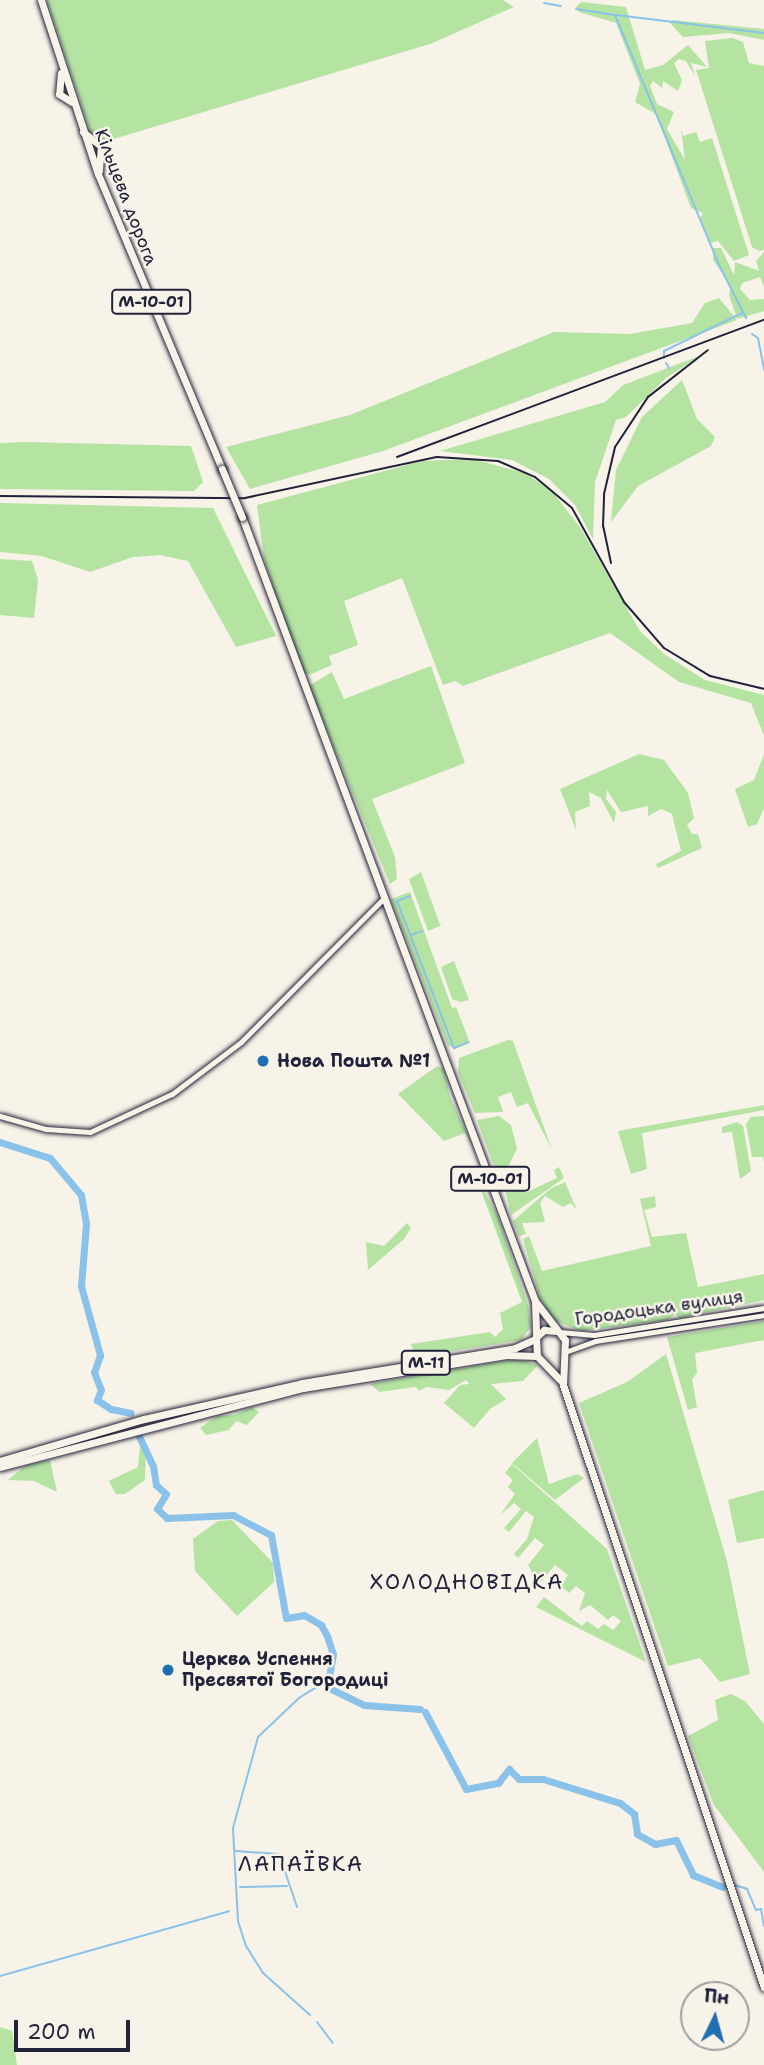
<!DOCTYPE html>
<html>
<head>
<meta charset="utf-8">
<style>
  body { margin:0 }
  #map { position:relative; width:764px; height:2065px; overflow:hidden; background:#f7f3e8; font-family:"Shantell Sans",sans-serif }
  div>[style] { position:absolute }
  .green>* { inset:0; background:#b4e3a2 }
  .stream>* { height:2px; margin:-1px; padding:0 1px; transform-origin:1px; border-radius:1px; background:#8ac2e9 }
  .river>* { height:7px; margin:-3.5px; padding:0 3.5px; transform-origin:3.5px; border-radius:3.5px; background:#8ac2e9 }
  .roads { filter:drop-shadow(0 0 2px #22223b) drop-shadow(0 0 2px #22223b) }
  .major>* { height:5px; margin:-2.5px; padding:0 2.5px; transform-origin:2.5px; border-radius:2.5px; background:#f7f3e8 }
  .highway>* { height:7px; margin:-3.5px; padding:0 3.5px; transform-origin:3.5px; border-radius:3.5px; background:#f7f3e8 }
  .rail>* { height:2px; margin:-1px; padding:0 1px; transform-origin:1px; border-radius:1px; background:#22223b }
  .bridges { filter:drop-shadow(0 0 2px #22223b) drop-shadow(0 0 2px #22223b) }
  .highway-bridge>* { height:7px; margin:-3.5px; padding:0 3.5px; transform-origin:3.5px; border-radius:3.5px; background:#f7f3e8 }
  .dots>* { width:19px; height:19px; translate:-50% -50%; box-sizing:border-box; border:4px solid #f7f3e8; border-radius:50% }
  span { translate:-50% -50%; white-space:nowrap; text-align:center; line-height:1.15; -webkit-text-stroke:5px #f7f3e8; paint-order:stroke }
  .shield-label span { padding:2px 5px; background:#f7f3e8; border:2px solid; border-radius:5px; -webkit-text-stroke-width:0 }
  .shield-label { font-size:16px; color:#22223b; font-weight:700 }
  .street-label { font-size:18px; color:#22223b }
  .poi-label { font-size:18px; color:#22223b; font-weight:700 }
  .left { translate:0 -50%; text-align:left }
  .quarter-label { font-size:21px; color:#22223b; letter-spacing:2px }
  .north { position:absolute; left:680px; top:1981px; width:70px; height:70px; box-sizing:border-box; background:#f7f3e8; border:2px solid #a29fa3; border-radius:50%; rotate:5deg; font-size:19px; font-weight:700; line-height:28px; text-align:center; color:#22223b }
  .north::after { content:''; display:block; margin:auto; width:24px; height:32px; background:#1f6fb2; clip-path:polygon(50% 0,100% 100%,50% 72%,0 100%) }
  .scale { position:absolute; left:14px; top:2020px; width:116px; height:32px; box-sizing:border-box; border:4px solid #22223b; border-top:0; padding-left:9px; font-size:21px; line-height:24px; white-space:nowrap; color:#22223b; -webkit-text-stroke:5px #f7f3e8; paint-order:stroke }
</style>
</head>
<body>
<div id="map">
  <div class="green">
    <div style="clip-path:polygon(47px 0,503px 0,514px 7px,430px 44px,107px 141px,92px 136px)"></div>
    <div style="clip-path:polygon(581px 2px,626px 7px,645px 70px,663px 65px,688px 45px,707px 67px,691px 63px,695px 76px,686px 61px,679px 59px,674px 63px,682px 80px,678px 91px,663px 81px,662px 88px,653px 81px,650px 86px,657px 104px,674px 112px,667px 129px,685px 160px,681px 129px,683px 136px,696px 132px,700px 142px,712px 138px,749px 255px,734px 261px,718px 241px,711px 243px,700px 219px,703px 213px,691px 208px,656px 114px,635px 102px,640px 84px,616px 23px,579px 12px,576px 7px)"></div>
    <div style="clip-path:polygon(673px 20px,764px 29px,764px 40px,729px 33px,683px 37px,670px 23px)"></div>
    <div style="clip-path:polygon(733px 38px,743px 42px,749px 63px,764px 66px,764px 250px,759px 251px,752px 247px,696px 70px,709px 68px,705px 41px)"></div>
    <div style="clip-path:polygon(713px 248px,721px 248px,734px 275px,735px 262px,759px 271px,756px 261px,764px 252px,764px 287px,760px 277px,742px 283px,740px 289px,750px 300px,764px 299px,764px 311px,737px 319px,729px 295px,731px 286px,713px 260px)"></div>
    <div style="clip-path:polygon(719px 298px,737px 320px,383px 451px,250px 489px,226px 447px,350px 415px,554px 332px,630px 334px,692px 323px,705px 303px)"></div>
    <div style="clip-path:polygon(702px 355px,666px 378px,626px 417px,616px 420px,595px 482px,593px 539px,575px 505px,549px 479px,512px 460px,440px 451px,605px 402px,623px 385px)"></div>
    <div style="clip-path:polygon(682px 380px,697px 419px,715px 437px,711px 446px,638px 486px,611px 522px,616px 470px,642px 417px)"></div>
    <div style="clip-path:polygon(25px 442px,191px 446px,203px 482px,194px 491px,0 489px,0 443px)"></div>
    <div style="clip-path:polygon(472px 459px,525px 473px,551px 490px,580px 527px,640px 631px,664px 654px,705px 680px,764px 695px,764px 736px,751px 703px,679px 682px,610px 633px,463px 686px,455px 681px,443px 685px,402px 578px,344px 601px,358px 645px,329px 656px,332px 665px,309px 675px,300px 671px,264px 558px,257px 505px,422px 461px)"></div>
    <div style="clip-path:polygon(0 503px,213px 508px,276px 636px,236px 647px,188px 561px,160px 555px,133px 557px,90px 572px,42px 556px,0 552px)"></div>
    <div style="clip-path:polygon(0 559px,32px 561px,38px 580px,34px 618px,0 615px)"></div>
    <div style="clip-path:polygon(431px 666px,465px 763px,372px 799px,395px 857px,397px 879px,390px 884px,309px 686px,332px 672px,344px 699px)"></div>
    <div style="clip-path:polygon(639px 754px,664px 760px,688px 793px,694px 818px,687px 825px,692px 834px,698px 834px,702px 848px,658px 868px,656px 864px,681px 851px,672px 814px,661px 809px,648px 816px,648px 806px,621px 812px,607px 790px,606px 799px,616px 812px,614px 823px,601px 798px,589px 792px,590px 806px,575px 812px,576px 830px,560px 789px)"></div>
    <div style="clip-path:polygon(764px 754px,764px 808px,757px 824px,748px 827px,735px 789px,754px 780px)"></div>
    <div style="clip-path:polygon(421px 872px,440px 925px,444px 924px,428px 931px,409px 879px)"></div>
    <div style="clip-path:polygon(410px 892px,452px 1008px,456px 1007px,470px 1043px,455px 1049px,448px 1045px,391px 899px)"></div>
    <div style="clip-path:polygon(454px 961px,469px 1000px,461px 1002px,452px 999px,441px 967px)"></div>
    <div style="clip-path:polygon(508px 1040px,513px 1041px,552px 1150px,528px 1103px,517px 1107px,511px 1092px,498px 1097px,503px 1112px,475px 1113px,458px 1073px,459px 1058px)"></div>
    <div style="clip-path:polygon(437px 1066px,444px 1069px,450px 1097px,475px 1151px,465px 1133px,444px 1141px,398px 1094px)"></div>
    <div style="clip-path:polygon(764px 1105px,764px 1110px,642px 1133px,647px 1169px,631px 1174px,618px 1131px)"></div>
    <div style="clip-path:polygon(499px 1116px,511px 1125px,517px 1149px,500px 1182px,477px 1120px)"></div>
    <div style="clip-path:polygon(764px 1116px,764px 1162px,763px 1157px,752px 1157px,746px 1124px,751px 1117px)"></div>
    <div style="clip-path:polygon(737px 1122px,743px 1126px,751px 1171px,740px 1179px,732px 1132px,722px 1133px,722px 1127px)"></div>
    <div style="clip-path:polygon(559px 1167px,564px 1178px,511px 1215px,505px 1189px,512px 1173px,525px 1193px,557px 1178px,554px 1170px)"></div>
    <div style="clip-path:polygon(478px 1179px,498px 1217px,528px 1305px,531px 1327px,521px 1340px,415px 1357px,411px 1344px,490px 1332px,495px 1337px,503px 1329px,500px 1313px,522px 1302px,479px 1185px,465px 1185px)"></div>
    <div style="clip-path:polygon(565px 1182px,577px 1210px,571px 1203px,563px 1207px,545px 1196px,540px 1203px,545px 1222px,522px 1223px,526px 1234px,519px 1236px,513px 1221px,550px 1189px)"></div>
    <div style="clip-path:polygon(655px 1196px,656px 1207px,644px 1210px,652px 1237px,686px 1233px,698px 1287px,764px 1274px,764px 1300px,679px 1318px,676px 1314px,667px 1320px,581px 1331px,553px 1320px,540px 1298px,523px 1239px,529px 1236px,542px 1271px,651px 1246px,640px 1199px)"></div>
    <div style="clip-path:polygon(407px 1223px,411px 1228px,404px 1239px,368px 1270px,366px 1242px,384px 1246px)"></div>
    <div style="clip-path:polygon(764px 1321px,764px 1340px,695px 1353px,697px 1373px,692px 1379px,697px 1407px,688px 1410px,667px 1337px)"></div>
    <div style="clip-path:polygon(666px 1354px,727px 1561px,750px 1674px,720px 1682px,700px 1658px,668px 1666px,579px 1403px,627px 1382px)"></div>
    <div style="clip-path:polygon(516px 1359px,538px 1365px,523px 1381px,491px 1384px,506px 1399px,490px 1409px,474px 1428px,444px 1403px,460px 1385px,469px 1384px,466px 1380px,449px 1390px,427px 1387px,419px 1391px,416px 1387px,379px 1392px,370px 1384px)"></div>
    <div style="clip-path:polygon(252px 1407px,259px 1412px,247px 1425px,236px 1421px,229px 1430px,206px 1435px,200px 1428px,217px 1416px,234px 1415px)"></div>
    <div style="clip-path:polygon(537px 1438px,549px 1484px,577px 1474px,584px 1478px,555px 1500px,512px 1463px)"></div>
    <div style="clip-path:polygon(140px 1445px,146px 1445px,145px 1480px,125px 1494px,116px 1494px,109px 1481px,138px 1467px)"></div>
    <div style="clip-path:polygon(50px 1460px,57px 1492px,34px 1481px,8px 1480px,25px 1466px)"></div>
    <div style="clip-path:polygon(512px 1464px,607px 1549px,646px 1662px,536px 1607px,544px 1597px,582px 1626px,587px 1621px,598px 1629px,604px 1624px,613px 1630px,621px 1621px,613px 1615px,608px 1620px,590px 1605px,579px 1611px,585px 1593px,576px 1586px,569px 1593px,561px 1586px,568px 1575px,555px 1565px,541px 1582px,534px 1576px,528px 1565px,544px 1545px,535px 1538px,518px 1558px,514px 1554px,527px 1539px,534px 1517px,526px 1511px,509px 1532px,504px 1528px,521px 1509px,514px 1503px,500px 1515px,515px 1494px,508px 1487px,513px 1480px,505px 1473px)"></div>
    <div style="clip-path:polygon(764px 1490px,764px 1538px,737px 1543px,728px 1500px)"></div>
    <div style="clip-path:polygon(232px 1520px,273px 1563px,274px 1582px,237px 1616px,195px 1571px,193px 1539px,218px 1521px)"></div>
    <div style="clip-path:polygon(731px 1694px,745px 1701px,764px 1724px,764px 1872px,714px 1805px,688px 1736px,718px 1720px,715px 1700px)"></div>
    <div style="clip-path:polygon(0 2027px,12px 2031px,17px 2065px,0 2065px)"></div>
  </div>
  <div class="stream">
    <div style="left:544px;top:3px;width:17px;rotate:10deg"></div>
    <div style="left:576px;top:9px;width:39px;rotate:9deg"></div>
    <div style="left:615px;top:15px;width:269px;rotate:67.4deg"></div>
    <div style="left:718px;top:263px;width:62px;rotate:63deg"></div>
    <div style="left:616px;top:15px;width:149px;rotate:6.9deg"></div>
    <div style="left:752px;top:334px;width:7px;rotate:34deg"></div>
    <div style="left:758px;top:338px;width:33px;rotate:79deg"></div>
    <div style="left:664px;top:358px;width:7px;rotate:-90deg"></div>
    <div style="left:664px;top:351px;width:87px;rotate:-26deg"></div>
    <div style="left:666px;top:363px;width:6px;rotate:59deg"></div>
    <div style="left:410px;top:896px;width:14px;rotate:159deg"></div>
    <div style="left:397px;top:901px;width:158px;rotate:68.8deg"></div>
    <div style="left:454px;top:1048px;width:15px;rotate:-23deg"></div>
    <div style="left:411px;top:935px;width:12px;rotate:-20deg"></div>
    <div style="left:236px;top:1851px;width:43px;rotate:4deg"></div>
    <div style="left:279px;top:1854px;width:56px;rotate:71.2deg"></div>
    <div style="left:735px;top:1885px;width:13px;rotate:18deg"></div>
    <div style="left:747px;top:1889px;width:23px;rotate:67deg"></div>
    <div style="left:756px;top:1910px;width:5px;rotate:-11deg"></div>
    <div style="left:761px;top:1909px;width:17px;rotate:80deg"></div>
    <div style="left:240px;top:1887px;width:47px;rotate:-1.2deg"></div>
    <div style="left:0;top:1976px;width:238px;rotate:-15.8deg"></div>
    <div style="left:310px;top:2015px;width:63px;rotate:-138.2deg"></div>
    <div style="left:263px;top:1973px;width:32px;rotate:-122deg"></div>
    <div style="left:246px;top:1946px;width:26px;rotate:-108deg"></div>
    <div style="left:238px;top:1921px;width:93px;rotate:-93.1deg"></div>
    <div style="left:233px;top:1828px;width:94px;rotate:-74.6deg"></div>
    <div style="left:258px;top:1737px;width:57px;rotate:-43.6deg"></div>
    <div style="left:299px;top:1698px;width:36px;rotate:-32deg"></div>
    <div style="left:317px;top:2022px;width:26px;rotate:53deg"></div>
  </div>
  <div class="river">
    <div style="left:0;top:1142px;width:52px;rotate:17.7deg"></div>
    <div style="left:50px;top:1158px;width:48px;rotate:50deg"></div>
    <div style="left:81px;top:1195px;width:29px;rotate:80deg"></div>
    <div style="left:86px;top:1224px;width:62px;rotate:94.6deg"></div>
    <div style="left:81px;top:1286px;width:72px;rotate:74.6deg"></div>
    <div style="left:100px;top:1355px;width:18px;rotate:109deg"></div>
    <div style="left:94px;top:1372px;width:19px;rotate:69deg"></div>
    <div style="left:101px;top:1390px;width:11px;rotate:112deg"></div>
    <div style="left:97px;top:1400px;width:17px;rotate:33deg"></div>
    <div style="left:111px;top:1409px;width:20px;rotate:11deg"></div>
    <div style="left:138px;top:1434px;width:35px;rotate:65deg"></div>
    <div style="left:153px;top:1466px;width:19px;rotate:81deg"></div>
    <div style="left:156px;top:1485px;width:13px;rotate:42deg"></div>
    <div style="left:166px;top:1494px;width:17px;rotate:121deg"></div>
    <div style="left:157px;top:1509px;width:13px;rotate:42deg"></div>
    <div style="left:167px;top:1518px;width:66px;rotate:-2.6deg"></div>
    <div style="left:233px;top:1515px;width:43px;rotate:27.8deg"></div>
    <div style="left:271px;top:1535px;width:84px;rotate:79.8deg"></div>
    <div style="left:286px;top:1618px;width:18px;rotate:-9deg"></div>
    <div style="left:304px;top:1615px;width:20px;rotate:30deg"></div>
    <div style="left:321px;top:1625px;width:13px;rotate:61deg"></div>
    <div style="left:327px;top:1636px;width:19px;rotate:72deg"></div>
    <div style="left:333px;top:1654px;width:34px;rotate:100deg"></div>
    <div style="left:327px;top:1687px;width:41px;rotate:25.9deg"></div>
    <div style="left:364px;top:1705px;width:56px;rotate:4.1deg"></div>
    <div style="left:425px;top:1712px;width:87px;rotate:62deg"></div>
    <div style="left:466px;top:1789px;width:33px;rotate:-11deg"></div>
    <div style="left:498px;top:1783px;width:18px;rotate:-52deg"></div>
    <div style="left:509px;top:1769px;width:14px;rotate:45deg"></div>
    <div style="left:519px;top:1779px;width:24px"></div>
    <div style="left:543px;top:1779px;width:81px;rotate:17.3deg"></div>
    <div style="left:620px;top:1803px;width:18px;rotate:38deg"></div>
    <div style="left:634px;top:1814px;width:20px;rotate:81deg"></div>
    <div style="left:637px;top:1834px;width:21px;rotate:29deg"></div>
    <div style="left:655px;top:1844px;width:21px;rotate:-11deg"></div>
    <div style="left:676px;top:1840px;width:39px;rotate:64deg"></div>
    <div style="left:693px;top:1875px;width:32px;rotate:22deg"></div>
  </div>
  <div class="roads">
    <div class="major">
      <div style="left:0;top:1116px;width:48px;rotate:15.8deg"></div>
      <div style="left:46px;top:1129px;width:44px;rotate:3.9deg"></div>
      <div style="left:90px;top:1132px;width:90px;rotate:-24.9deg"></div>
      <div style="left:172px;top:1094px;width:86px;rotate:-37deg"></div>
      <div style="left:241px;top:1042px;width:204px;rotate:-45.2deg"></div>
      <div style="left:560px;top:1332px;width:34px;rotate:5deg"></div>
      <div style="left:594px;top:1335px;width:172px;rotate:-9deg"></div>
      <div style="left:565px;top:1352px;width:32px;rotate:-20deg"></div>
      <div style="left:595px;top:1341px;width:171px;rotate:-8.7deg"></div>
    </div>
    <div class="highway">
      <div style="left:41px;top:0;width:183px;rotate:71.9deg"></div>
      <div style="left:98px;top:174px;width:320px;rotate:67.2deg"></div>
      <div style="left:61px;top:73px;width:21px;rotate:95deg"></div>
      <div style="left:59px;top:94px;width:15px;rotate:32deg"></div>
      <div style="left:83px;top:132px;width:23px;rotate:38deg"></div>
      <div style="left:101px;top:146px;width:25px;rotate:95deg"></div>
      <div style="left:242px;top:517px;width:837px;rotate:69.51deg"></div>
      <div style="left:535px;top:1301px;width:49px;rotate:52.4deg"></div>
      <div style="left:565px;top:1340px;width:45px;rotate:92.5deg"></div>
      <div style="left:563px;top:1385px;width:635px;rotate:71.54deg"></div>
      <div style="left:535px;top:1302px;width:35px;rotate:88deg"></div>
      <div style="left:537px;top:1356px;width:19px;rotate:-93deg"></div>
      <div style="left:536px;top:1337px;width:11px;rotate:-41deg"></div>
      <div style="left:544px;top:1330px;width:12px;rotate:5deg"></div>
      <div style="left:0;top:1461px;width:150px;rotate:-16.3deg"></div>
      <div style="left:144px;top:1419px;width:162px;rotate:-12.8deg"></div>
      <div style="left:302px;top:1383px;width:216px;rotate:-9.3deg"></div>
      <div style="left:515px;top:1348px;width:22px;rotate:-24deg"></div>
      <div style="left:0;top:1467px;width:313px;rotate:-14.6deg"></div>
      <div style="left:303px;top:1388px;width:206px;rotate:-9.2deg"></div>
      <div style="left:506px;top:1355px;width:31px;rotate:2deg"></div>
      <div style="left:537px;top:1356px;width:33px;rotate:46deg"></div>
    </div>
  </div>
  <div class="rail">
    <div style="left:397px;top:457px;width:392px;rotate:-20.5deg"></div>
    <div style="left:0;top:496px;width:245px;rotate:0.5deg"></div>
    <div style="left:245px;top:498px;width:196px;rotate:-12.1deg"></div>
    <div style="left:437px;top:457px;width:61px;rotate:3.8deg"></div>
    <div style="left:498px;top:461px;width:40px;rotate:23.4deg"></div>
    <div style="left:535px;top:477px;width:48px;rotate:40deg"></div>
    <div style="left:572px;top:508px;width:107px;rotate:61deg"></div>
    <div style="left:624px;top:602px;width:61px;rotate:49deg"></div>
    <div style="left:664px;top:648px;width:54px;rotate:31.3deg"></div>
    <div style="left:710px;top:676px;width:56px;rotate:13.5deg"></div>
    <div style="left:611px;top:563px;width:38px;rotate:-102deg"></div>
    <div style="left:603px;top:526px;width:32px;rotate:-88deg"></div>
    <div style="left:604px;top:494px;width:48px;rotate:-76.8deg"></div>
    <div style="left:615px;top:447px;width:60px;rotate:-56.6deg"></div>
    <div style="left:648px;top:397px;width:76px;rotate:-38.1deg"></div>
  </div>
  <div class="bridges">
    <div class="highway-bridge">
      <div style="left:222px;top:469px;width:52px;rotate:67.4deg"></div>
    </div>
  </div>
  <div class="dots">
    <div style="left:263px;top:1061px;background:#1f6fb2"></div>
    <div style="left:168px;top:1670px;background:#1f6fb2"></div>
  </div>
  <div class="shield-label">
    <span style="left:151px;top:302px">М-10-01</span>
    <span style="left:490px;top:1179px">М-10-01</span>
    <span style="left:426px;top:1363px">М-11</span>
  </div>
  <div class="street-label">
    <span style="left:126px;top:197px;rotate:69deg">Кільцева дорога</span>
    <span style="left:659px;top:1308px;rotate:-8deg">Городоцька вулиця</span>
  </div>
  <div class="poi-label">
    <span class="left" style="left:277px;top:1061px">Нова Пошта №1</span>
    <span class="left" style="left:182px;top:1670px">Церква Успення<br>Пресвятої Богородиці</span>
  </div>
  <div class="quarter-label">
    <span style="left:467px;top:1582px">ХОЛОДНОВІДКА</span>
    <span style="left:301px;top:1864px">ЛАПАЇВКА</span>
  </div>
  <div class="north">Пн</div>
  <div class="scale">200 m</div>
</div>
</body>
</html>
